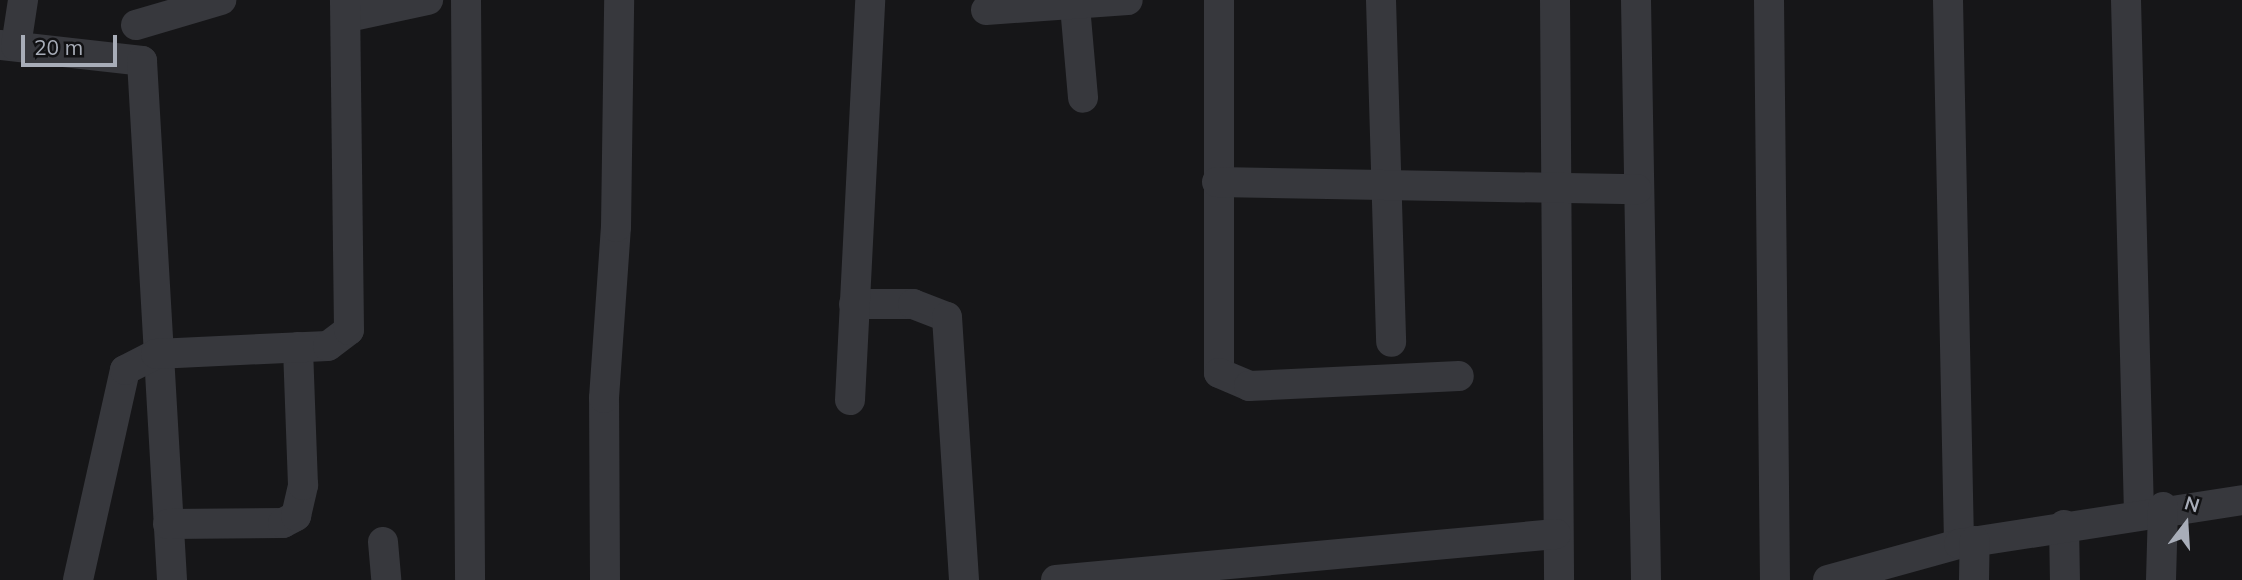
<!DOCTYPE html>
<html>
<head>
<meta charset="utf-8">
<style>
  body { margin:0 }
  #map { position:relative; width:2242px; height:580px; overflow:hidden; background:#161618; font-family:Mulish,sans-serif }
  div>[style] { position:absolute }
  .street>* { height:30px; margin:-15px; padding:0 15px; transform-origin:15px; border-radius:15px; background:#37383d }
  span { translate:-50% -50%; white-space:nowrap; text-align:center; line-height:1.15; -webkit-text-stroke:7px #111113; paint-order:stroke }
  .north { position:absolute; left:2151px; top:489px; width:70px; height:70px; -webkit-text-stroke:5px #111113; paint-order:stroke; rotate:17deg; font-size:19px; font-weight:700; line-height:28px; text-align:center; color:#a8adb8 }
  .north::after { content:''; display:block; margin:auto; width:24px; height:32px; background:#a8adb8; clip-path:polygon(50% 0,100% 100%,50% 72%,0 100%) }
  .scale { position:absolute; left:21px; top:35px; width:96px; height:32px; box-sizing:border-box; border:4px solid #a8adb8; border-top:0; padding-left:9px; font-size:21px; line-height:24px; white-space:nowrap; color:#a8adb8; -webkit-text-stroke:5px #111113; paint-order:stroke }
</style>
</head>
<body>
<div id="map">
  <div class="street">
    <div style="left:466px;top:0;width:580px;rotate:89.6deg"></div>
    <div style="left:1219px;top:0;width:373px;rotate:90deg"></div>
    <div style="left:1219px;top:373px;width:33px;rotate:23deg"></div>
    <div style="left:1249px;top:386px;width:210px;rotate:-2.7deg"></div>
    <div style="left:1381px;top:0;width:342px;rotate:88.3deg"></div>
    <div style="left:1555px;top:0;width:580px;rotate:89.6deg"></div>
    <div style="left:1636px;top:0;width:580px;rotate:89.01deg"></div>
    <div style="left:1769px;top:0;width:580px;rotate:89.41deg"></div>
    <div style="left:1948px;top:0;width:544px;rotate:88.84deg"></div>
    <div style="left:2126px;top:0;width:512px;rotate:88.55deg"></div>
    <div style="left:1075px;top:6px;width:92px;rotate:85deg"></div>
    <div style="left:986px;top:10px;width:142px;rotate:-4deg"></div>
    <div style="left:348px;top:17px;width:82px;rotate:-12deg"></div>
    <div style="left:136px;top:25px;width:89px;rotate:-16.4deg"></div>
    <div style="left:0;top:45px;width:143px;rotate:6.4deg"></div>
    <div style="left:142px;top:61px;width:520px;rotate:86.69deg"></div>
    <div style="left:16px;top:46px;width:47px;rotate:-81.3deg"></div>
    <div style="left:1217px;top:182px;width:420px;rotate:1deg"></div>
    <div style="left:854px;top:304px;width:59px"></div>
    <div style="left:913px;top:304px;width:36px;rotate:21deg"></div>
    <div style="left:947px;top:317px;width:264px;rotate:86.3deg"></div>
    <div style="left:850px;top:400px;width:400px;rotate:-87.1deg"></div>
    <div style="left:168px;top:524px;width:115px;rotate:-0.5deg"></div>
    <div style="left:283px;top:523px;width:15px;rotate:-28deg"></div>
    <div style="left:296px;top:516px;width:32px;rotate:-77deg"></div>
    <div style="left:303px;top:485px;width:138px;rotate:-92.1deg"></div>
    <div style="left:2064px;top:525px;width:55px;rotate:89deg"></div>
    <div style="left:383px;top:542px;width:38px;rotate:85deg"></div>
    <div style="left:78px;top:580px;width:215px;rotate:-77.4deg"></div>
    <div style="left:125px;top:370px;width:35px;rotate:-27deg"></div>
    <div style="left:156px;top:354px;width:172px;rotate:-2.7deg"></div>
    <div style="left:328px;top:346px;width:26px;rotate:-37deg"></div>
    <div style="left:349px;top:330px;width:330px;rotate:-90.7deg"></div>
    <div style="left:605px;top:580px;width:182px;rotate:-90.3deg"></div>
    <div style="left:604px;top:398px;width:171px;rotate:-86deg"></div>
    <div style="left:616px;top:227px;width:227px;rotate:-89.2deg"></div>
    <div style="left:1056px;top:580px;width:502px;rotate:-5.26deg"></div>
    <div style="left:1828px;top:580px;width:136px;rotate:-15.4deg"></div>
    <div style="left:1959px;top:544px;width:286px;rotate:-8.8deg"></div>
    <div style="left:1974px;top:580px;width:39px;rotate:-89deg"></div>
    <div style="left:2161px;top:580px;width:73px;rotate:-88.4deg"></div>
  </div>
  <div class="north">N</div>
  <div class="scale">20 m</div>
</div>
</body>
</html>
